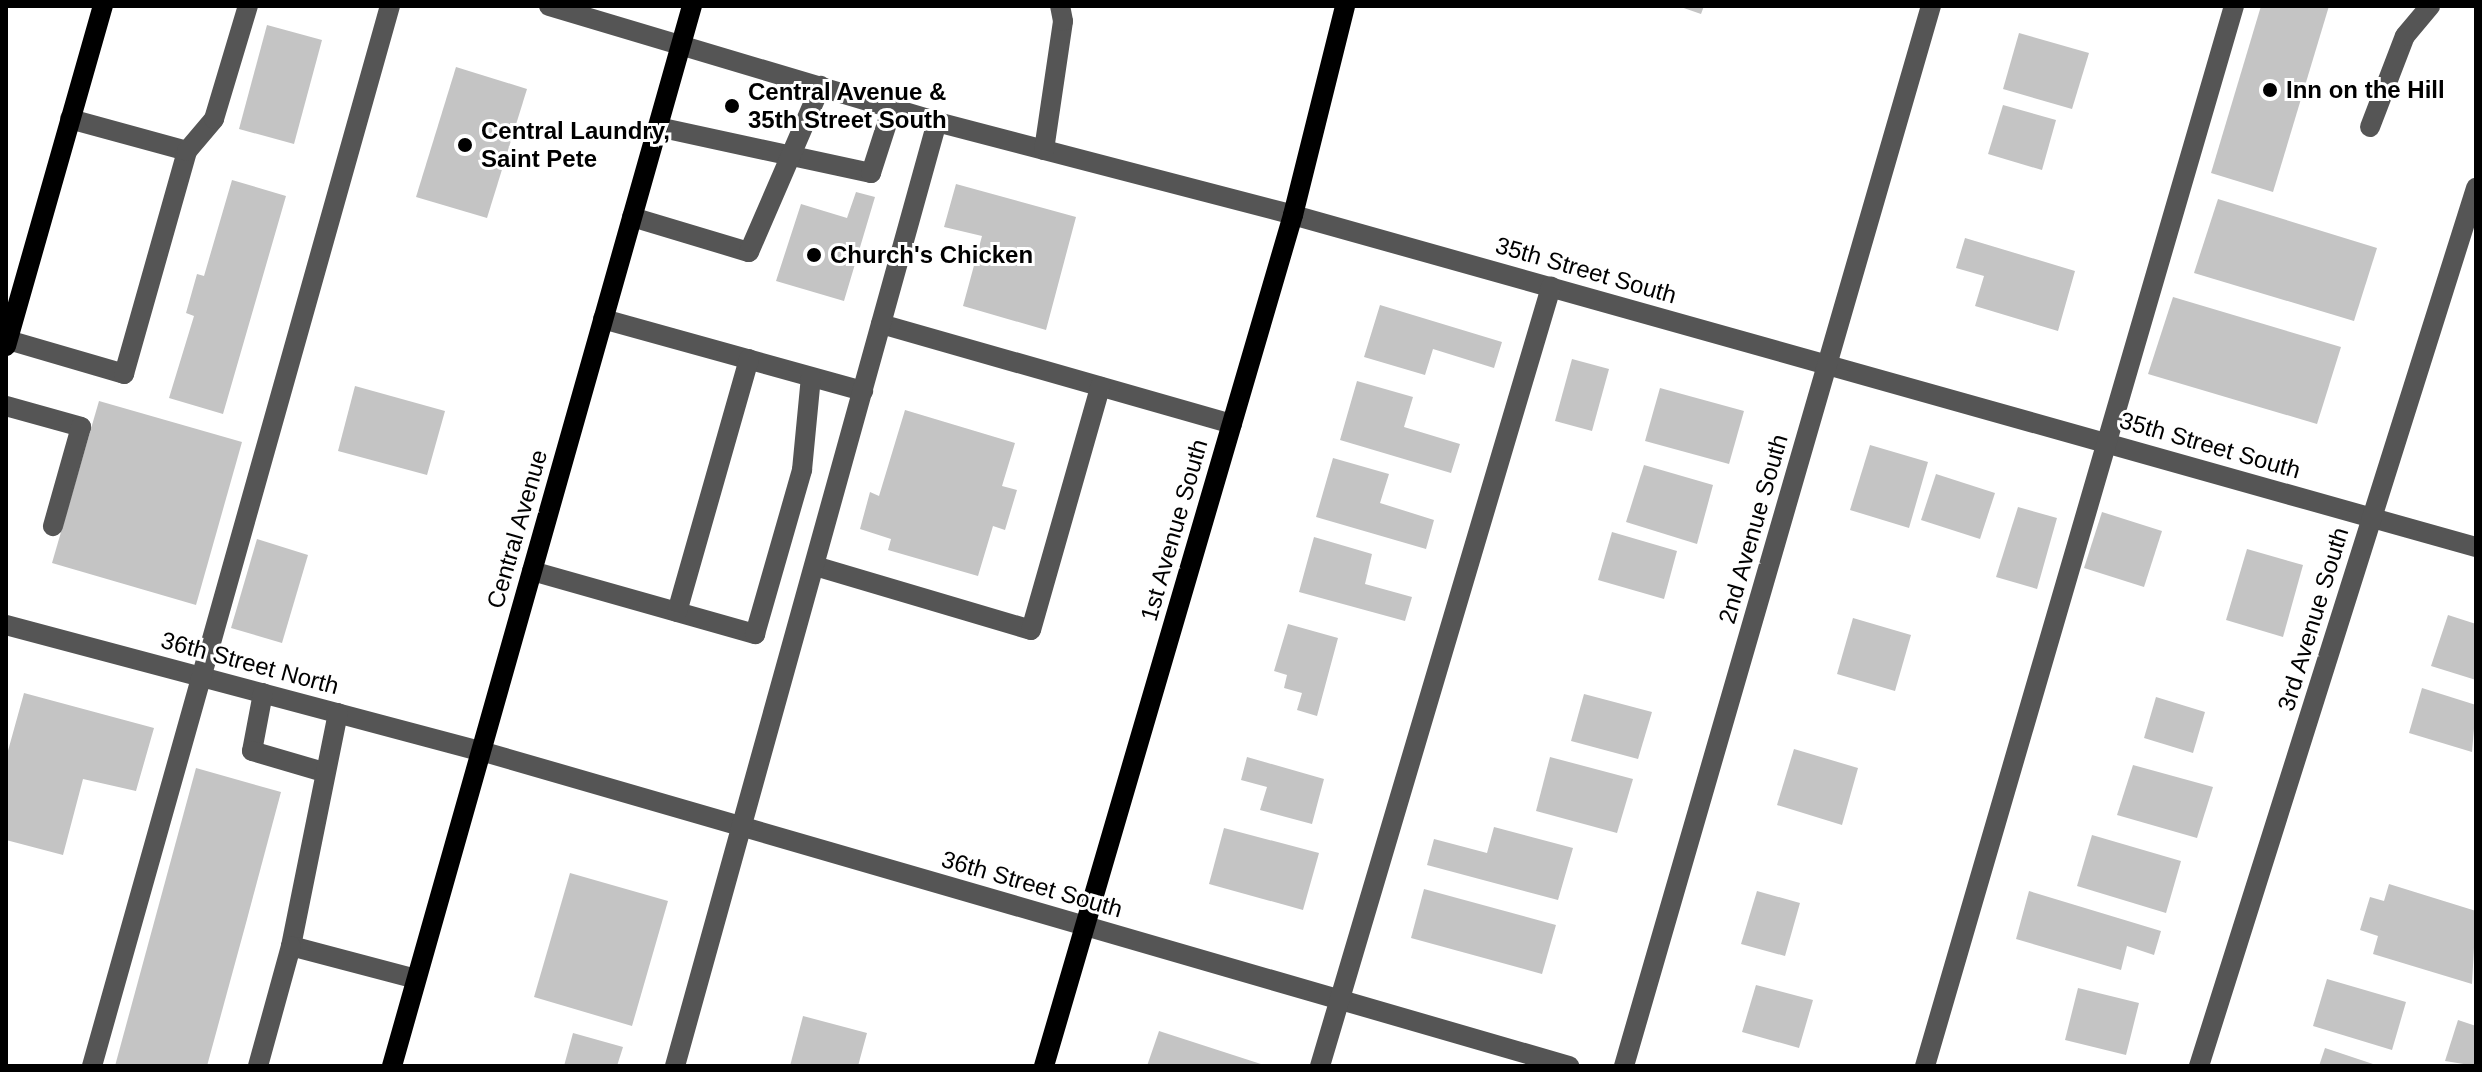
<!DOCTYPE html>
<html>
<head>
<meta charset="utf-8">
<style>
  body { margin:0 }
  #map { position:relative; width:2482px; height:1072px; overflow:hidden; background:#fff; font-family:Arial,sans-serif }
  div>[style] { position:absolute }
  .building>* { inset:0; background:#c4c4c4 }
  .minor>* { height:20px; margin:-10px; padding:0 10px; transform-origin:10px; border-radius:10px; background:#555 }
  .major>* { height:20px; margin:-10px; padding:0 10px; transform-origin:10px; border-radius:10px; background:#000 }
  .dots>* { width:22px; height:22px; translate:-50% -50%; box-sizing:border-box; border:4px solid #fff; border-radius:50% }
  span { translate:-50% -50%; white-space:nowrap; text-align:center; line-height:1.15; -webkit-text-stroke:6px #fff; paint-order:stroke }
  .poi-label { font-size:24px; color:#000; font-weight:700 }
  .left { translate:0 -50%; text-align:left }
  .street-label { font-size:24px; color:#000 }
  .frame { position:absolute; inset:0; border:8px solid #000; pointer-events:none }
</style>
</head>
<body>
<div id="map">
  <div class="building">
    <div style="clip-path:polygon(1678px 6px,1704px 6px,1701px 14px)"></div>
    <div style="clip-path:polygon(2261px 6px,2329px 6px,2273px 192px,2211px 173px)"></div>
    <div style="clip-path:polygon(267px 25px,322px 40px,294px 144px,239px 129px)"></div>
    <div style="clip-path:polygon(2019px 33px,2089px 53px,2072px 109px,2003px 89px)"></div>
    <div style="clip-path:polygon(456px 67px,527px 89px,487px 218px,416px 197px)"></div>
    <div style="clip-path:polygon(2003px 105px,2056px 120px,2042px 170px,1988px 154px)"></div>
    <div style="clip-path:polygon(232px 180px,286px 196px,223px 414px,169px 398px,194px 316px,186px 313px,197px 274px,204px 276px)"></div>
    <div style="clip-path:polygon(956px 184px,1076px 217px,1046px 330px,963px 306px,982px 236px,944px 227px)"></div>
    <div style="clip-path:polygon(856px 192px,875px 197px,844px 301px,776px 281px,801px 204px,847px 218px)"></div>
    <div style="clip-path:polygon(2218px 199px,2377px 248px,2354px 321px,2194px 273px)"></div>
    <div style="clip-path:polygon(1965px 238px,2075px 271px,2058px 331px,1975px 306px,1984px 276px,1956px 268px)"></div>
    <div style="clip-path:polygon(2173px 297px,2341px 347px,2317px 424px,2148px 374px)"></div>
    <div style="clip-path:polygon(1380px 305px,1502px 342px,1494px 368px,1433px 349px,1425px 375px,1364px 357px)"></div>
    <div style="clip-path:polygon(1572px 359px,1609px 369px,1592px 431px,1555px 421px)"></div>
    <div style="clip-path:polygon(1357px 381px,1413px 397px,1404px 427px,1460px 444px,1451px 473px,1340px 440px)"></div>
    <div style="clip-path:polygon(355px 386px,445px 411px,427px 475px,338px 451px)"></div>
    <div style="clip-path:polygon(1660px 388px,1744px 411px,1729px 464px,1645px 441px)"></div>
    <div style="clip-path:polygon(99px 401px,242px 442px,196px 605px,52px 563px)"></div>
    <div style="clip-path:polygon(905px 410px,1015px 443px,1002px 486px,1017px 490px,1005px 530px,993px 526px,978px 576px,888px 550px,891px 539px,860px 529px,870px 492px,879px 496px)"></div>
    <div style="clip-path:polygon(1870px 445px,1928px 462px,1909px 528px,1850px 510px)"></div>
    <div style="clip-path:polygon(1333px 458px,1389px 474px,1380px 503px,1434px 520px,1426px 549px,1316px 517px)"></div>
    <div style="clip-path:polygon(1644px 465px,1713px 485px,1697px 544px,1626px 522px)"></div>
    <div style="clip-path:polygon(1936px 474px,1995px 493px,1980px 539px,1921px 520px)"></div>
    <div style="clip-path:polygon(2018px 507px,2057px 518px,2037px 589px,1996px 577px)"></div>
    <div style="clip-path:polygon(2102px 512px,2162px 531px,2144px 587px,2084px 568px)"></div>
    <div style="clip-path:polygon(1612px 532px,1677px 551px,1664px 599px,1598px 580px)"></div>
    <div style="clip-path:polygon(1314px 537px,1372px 554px,1365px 584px,1412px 597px,1405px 621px,1299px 592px)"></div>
    <div style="clip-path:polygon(257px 539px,308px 555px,282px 643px,231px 628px)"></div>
    <div style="clip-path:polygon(2247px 549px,2303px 565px,2283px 637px,2226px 620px)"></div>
    <div style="clip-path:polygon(2448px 615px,2476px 624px,2476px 680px,2431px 666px)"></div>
    <div style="clip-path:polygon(1853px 618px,1911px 635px,1895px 691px,1837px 674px)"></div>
    <div style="clip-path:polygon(1288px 624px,1338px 638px,1317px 716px,1297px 710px,1302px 693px,1284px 688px,1287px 675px,1274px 671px)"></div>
    <div style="clip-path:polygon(2422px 688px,2476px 705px,2472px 752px,2409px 733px)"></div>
    <div style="clip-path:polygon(24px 693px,154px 728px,136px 791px,83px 779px,63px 855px,6px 840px,6px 758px)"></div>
    <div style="clip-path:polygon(1584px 694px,1652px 712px,1638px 759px,1571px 741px)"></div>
    <div style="clip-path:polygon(2156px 697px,2205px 712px,2193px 753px,2144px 738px)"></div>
    <div style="clip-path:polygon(1794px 749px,1858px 768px,1842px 825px,1777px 805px)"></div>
    <div style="clip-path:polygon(1247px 757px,1324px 779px,1312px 824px,1260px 810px,1267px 787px,1241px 780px)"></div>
    <div style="clip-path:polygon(1550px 757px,1633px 779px,1617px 833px,1536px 811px)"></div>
    <div style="clip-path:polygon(2133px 765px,2213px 787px,2197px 838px,2117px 815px)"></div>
    <div style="clip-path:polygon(196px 768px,281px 792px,246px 923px,207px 1066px,115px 1066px)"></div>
    <div style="clip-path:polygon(1494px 827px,1573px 848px,1558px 900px,1427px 865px,1434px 839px,1487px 853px)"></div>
    <div style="clip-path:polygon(1224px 828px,1319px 853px,1303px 910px,1209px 884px)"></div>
    <div style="clip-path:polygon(2092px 835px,2181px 861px,2166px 913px,2077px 886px)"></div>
    <div style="clip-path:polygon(570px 873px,668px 901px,632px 1026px,534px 997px)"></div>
    <div style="clip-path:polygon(2389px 884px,2476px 911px,2472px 984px,2373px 954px,2378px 936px,2360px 930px,2370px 897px,2384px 901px)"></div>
    <div style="clip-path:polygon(1424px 889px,1556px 925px,1542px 974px,1411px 938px)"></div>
    <div style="clip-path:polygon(1757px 891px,1800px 903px,1785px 956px,1741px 944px)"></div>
    <div style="clip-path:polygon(2029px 891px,2161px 931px,2154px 955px,2127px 946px,2121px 970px,2016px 939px)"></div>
    <div style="clip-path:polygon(2327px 979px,2406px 1002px,2392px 1050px,2313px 1026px)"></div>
    <div style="clip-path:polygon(1756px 985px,1813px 1000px,1799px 1048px,1742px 1032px)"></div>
    <div style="clip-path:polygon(2078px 988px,2139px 1003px,2126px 1055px,2065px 1040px)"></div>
    <div style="clip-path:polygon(803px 1016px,867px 1033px,858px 1066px,790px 1066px)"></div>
    <div style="clip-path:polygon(2458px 1020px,2476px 1026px,2476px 1066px,2445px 1061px)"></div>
    <div style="clip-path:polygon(1159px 1031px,1264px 1065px,1263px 1066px,1147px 1066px)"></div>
    <div style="clip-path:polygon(573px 1033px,623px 1047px,617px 1066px,564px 1066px)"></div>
    <div style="clip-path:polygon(2325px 1048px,2376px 1065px,2376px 1066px,2319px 1066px)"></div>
  </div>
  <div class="minor">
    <div style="left:549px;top:6px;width:405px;rotate:16.6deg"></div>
    <div style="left:937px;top:122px;width:368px;rotate:14.6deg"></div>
    <div style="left:1293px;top:215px;width:1229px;rotate:15.68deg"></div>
    <div style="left:70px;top:119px;width:121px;rotate:15.3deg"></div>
    <div style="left:658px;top:127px;width:218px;rotate:12.2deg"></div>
    <div style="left:871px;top:173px;width:68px;rotate:-72.1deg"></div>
    <div style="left:2370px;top:127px;width:97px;rotate:-69deg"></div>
    <div style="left:2405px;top:36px;width:39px;rotate:-50deg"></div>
    <div style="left:1044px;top:150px;width:130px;rotate:-81.6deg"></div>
    <div style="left:1063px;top:21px;width:15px;rotate:-101deg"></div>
    <div style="left:632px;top:217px;width:122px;rotate:16.7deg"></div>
    <div style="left:749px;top:252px;width:181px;rotate:-66.6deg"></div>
    <div style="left:603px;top:319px;width:270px;rotate:15.5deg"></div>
    <div style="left:881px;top:324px;width:365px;rotate:15.9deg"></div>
    <div style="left:8px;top:340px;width:121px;rotate:16.3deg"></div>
    <div style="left:124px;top:374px;width:232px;rotate:-74.2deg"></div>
    <div style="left:187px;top:151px;width:42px;rotate:-49.8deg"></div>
    <div style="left:214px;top:119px;width:118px;rotate:-73.3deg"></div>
    <div style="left:6px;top:406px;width:78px;rotate:15.6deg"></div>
    <div style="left:81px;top:427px;width:103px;rotate:105.8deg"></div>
    <div style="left:815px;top:566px;width:225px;rotate:16.5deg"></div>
    <div style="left:1031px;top:630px;width:253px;rotate:-74.1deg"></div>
    <div style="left:532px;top:571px;width:232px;rotate:15.8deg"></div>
    <div style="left:755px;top:634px;width:171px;rotate:-74deg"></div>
    <div style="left:802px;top:470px;width:93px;rotate:-84.5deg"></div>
    <div style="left:677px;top:612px;width:263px;rotate:-74.1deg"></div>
    <div style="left:6px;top:625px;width:491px;rotate:14.9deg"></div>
    <div style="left:481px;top:751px;width:1133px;rotate:16.15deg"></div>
    <div style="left:263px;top:693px;width:59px;rotate:100.7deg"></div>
    <div style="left:252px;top:751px;width:75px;rotate:16.3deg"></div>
    <div style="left:338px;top:713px;width:238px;rotate:101.4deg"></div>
    <div style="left:291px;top:946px;width:129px;rotate:14.8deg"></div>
    <div style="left:92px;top:1066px;width:1101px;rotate:-74.3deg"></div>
    <div style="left:258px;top:1066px;width:124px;rotate:-74.6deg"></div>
    <div style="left:675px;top:1066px;width:980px;rotate:-74.49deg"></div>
    <div style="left:1320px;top:1066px;width:813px;rotate:-73.48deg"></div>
    <div style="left:1624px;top:1066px;width:1104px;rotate:-73.85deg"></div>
    <div style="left:1925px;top:1066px;width:1104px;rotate:-73.75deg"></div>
    <div style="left:2199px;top:1066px;width:921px;rotate:-72.49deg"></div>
  </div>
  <div class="major">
    <div style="left:6px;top:346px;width:354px;rotate:-74.1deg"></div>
    <div style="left:392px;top:1066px;width:1102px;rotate:-74.2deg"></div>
    <div style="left:1044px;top:1066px;width:887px;rotate:-73.69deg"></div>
    <div style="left:1293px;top:215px;width:215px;rotate:-76deg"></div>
  </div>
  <div class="dots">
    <div style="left:2270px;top:90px;background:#000"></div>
    <div style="left:732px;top:106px;background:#000"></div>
    <div style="left:465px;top:145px;background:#000"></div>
    <div style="left:814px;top:255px;background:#000"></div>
  </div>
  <div class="poi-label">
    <span class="left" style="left:2286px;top:90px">Inn on the Hill</span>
    <span class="left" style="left:748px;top:106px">Central Avenue &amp;<br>35th Street South</span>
    <span class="left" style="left:481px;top:145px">Central Laundry,<br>Saint Pete</span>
    <span class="left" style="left:830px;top:255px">Church's Chicken</span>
  </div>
  <div class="street-label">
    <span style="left:1586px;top:270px;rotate:16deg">35th Street South</span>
    <span style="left:2210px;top:445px;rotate:16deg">35th Street South</span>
    <span style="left:517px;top:529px;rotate:-74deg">Central Avenue</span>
    <span style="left:1753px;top:529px;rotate:-74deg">2nd Avenue South</span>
    <span style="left:1174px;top:530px;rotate:-74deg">1st Avenue South</span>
    <span style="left:2313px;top:619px;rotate:-73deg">3rd Avenue South</span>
    <span style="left:250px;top:663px;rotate:15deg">36th Street North</span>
    <span style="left:1032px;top:884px;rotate:16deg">36th Street South</span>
  </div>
  <div class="frame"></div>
</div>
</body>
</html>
